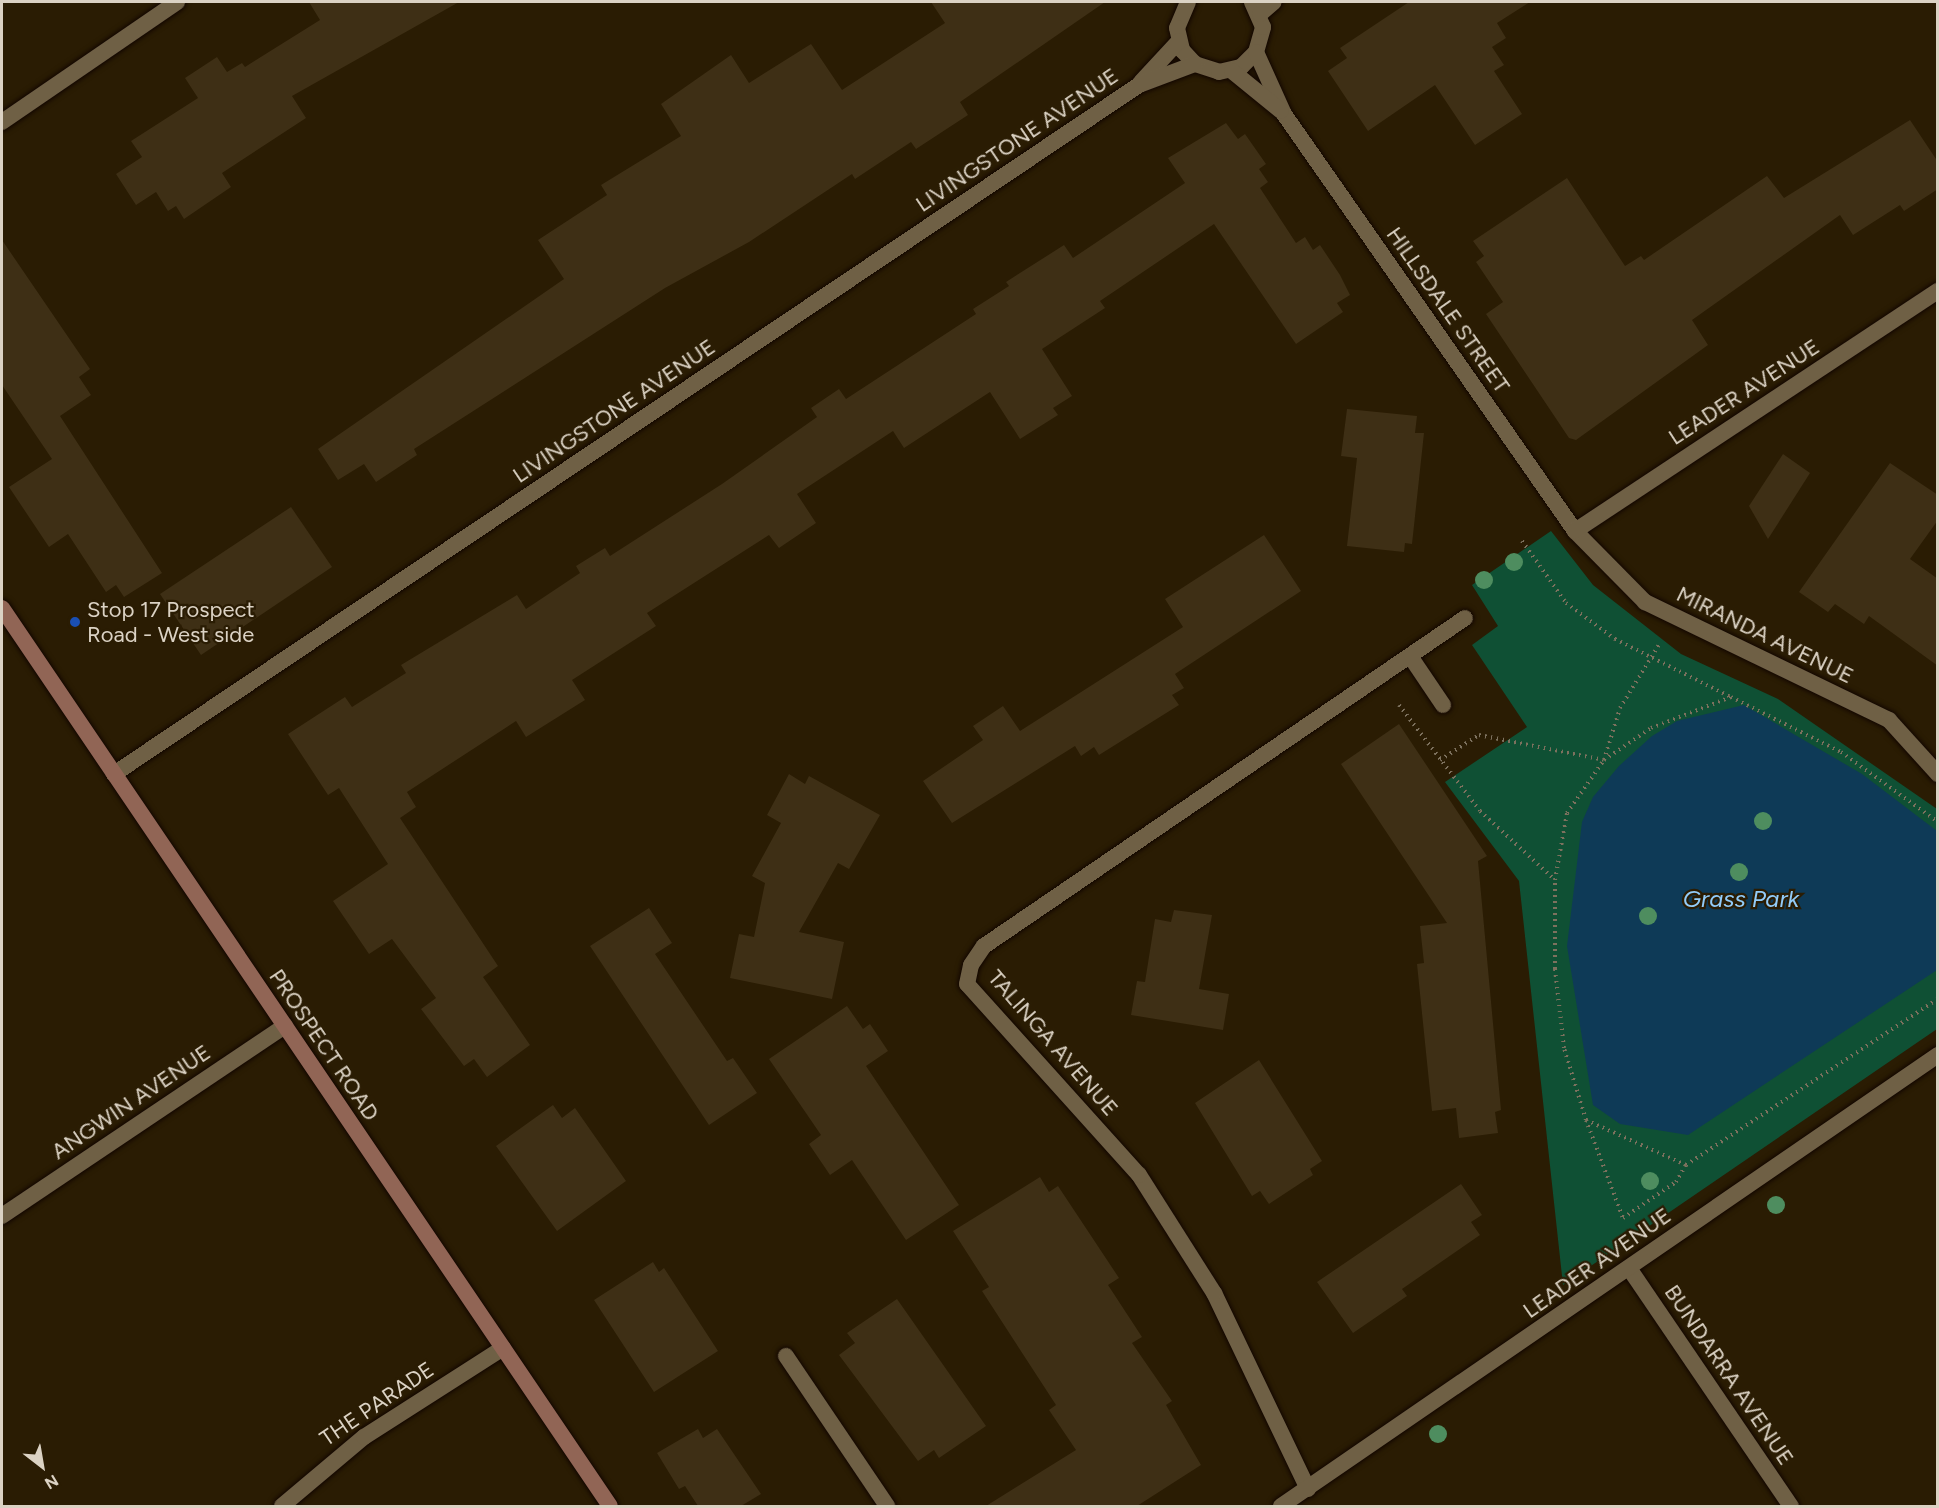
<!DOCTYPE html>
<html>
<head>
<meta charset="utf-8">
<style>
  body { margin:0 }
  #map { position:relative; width:1939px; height:1508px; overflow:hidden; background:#2a1c03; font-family:Figtree,sans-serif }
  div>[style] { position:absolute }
  .green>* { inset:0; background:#0f5034 }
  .water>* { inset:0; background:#0e3a57 }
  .building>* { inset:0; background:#3e2f15 }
  .path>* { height:4px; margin-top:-2px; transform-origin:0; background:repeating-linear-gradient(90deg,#7d715e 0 1.5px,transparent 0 6px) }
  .roads { filter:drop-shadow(0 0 2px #120600) drop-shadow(0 0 2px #120600) }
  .service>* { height:16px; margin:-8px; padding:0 8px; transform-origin:8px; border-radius:8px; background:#6f6045 }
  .minor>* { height:16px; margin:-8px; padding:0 8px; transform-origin:8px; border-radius:8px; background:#6f6045 }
  .secondary>* { height:16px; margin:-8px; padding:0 8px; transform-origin:8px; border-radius:8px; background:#916555 }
  .trees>* { width:18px; height:18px; margin:-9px; border-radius:50%; background:#4e8d5f }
  .dots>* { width:16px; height:16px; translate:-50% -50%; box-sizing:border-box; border:3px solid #2a1c03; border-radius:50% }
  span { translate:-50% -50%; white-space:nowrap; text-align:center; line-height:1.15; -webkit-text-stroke:4.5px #2a1c03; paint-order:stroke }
  .street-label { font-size:22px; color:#dbd2c4 }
  .poi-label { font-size:22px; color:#dbd2c4 }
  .left { translate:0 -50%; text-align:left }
  .water-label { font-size:24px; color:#92ccf9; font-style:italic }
  .frame { position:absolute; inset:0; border:3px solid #dbd2c4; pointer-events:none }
  .north { position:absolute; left:12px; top:1436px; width:60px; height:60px; -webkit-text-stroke:4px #2a1c03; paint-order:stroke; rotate:149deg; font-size:16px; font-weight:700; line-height:24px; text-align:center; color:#dbd2c4 }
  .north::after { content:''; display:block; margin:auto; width:21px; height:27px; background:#dbd2c4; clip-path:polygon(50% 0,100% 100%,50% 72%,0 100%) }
</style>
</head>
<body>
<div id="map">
  <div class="green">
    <div style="clip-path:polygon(1551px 531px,1593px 585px,1681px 654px,1778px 699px,1937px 809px,1937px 1029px,1563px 1285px,1519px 881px,1445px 782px,1527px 727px,1472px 645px,1498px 626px,1472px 585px)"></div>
  </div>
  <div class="water">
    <div style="clip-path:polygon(1744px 705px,1862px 774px,1937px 831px,1937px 970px,1688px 1135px,1620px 1124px,1593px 1105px,1567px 946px,1582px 822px,1593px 797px,1619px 766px,1652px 736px,1677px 721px)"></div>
  </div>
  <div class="building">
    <div style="clip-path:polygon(309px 2px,459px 2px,292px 96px,306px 118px,222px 173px,231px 187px,184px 219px,176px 206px,168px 211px,156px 192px,136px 205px,116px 174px,142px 157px,131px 141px,198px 98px,185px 78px,217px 57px,227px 72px,242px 63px,245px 67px,320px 20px)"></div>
    <div style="clip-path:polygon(931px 2px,1105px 2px,960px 102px,968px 115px,916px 149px,911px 142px,855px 179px,852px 174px,749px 242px,665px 288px,414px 449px,417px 455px,376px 482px,364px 464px,338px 480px,318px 449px,564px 279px,538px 240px,607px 195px,601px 185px,681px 136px,661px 104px,731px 55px,749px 83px,811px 44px,842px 90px,945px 23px)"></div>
    <div style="clip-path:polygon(1409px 2px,1530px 2px,1497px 23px,1506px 38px,1492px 47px,1504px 65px,1494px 71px,1522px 114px,1475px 145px,1435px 85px,1368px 131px,1328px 71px,1347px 58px,1340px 48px)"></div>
    <div style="clip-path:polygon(1910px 120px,1938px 162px,1938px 189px,1904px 211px,1900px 205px,1853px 235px,1840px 215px,1692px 320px,1708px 345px,1576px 440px,1569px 438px,1486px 314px,1503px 302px,1476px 262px,1484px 256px,1473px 241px,1567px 178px,1625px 266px,1641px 256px,1644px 260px,1767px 176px,1784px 198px)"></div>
    <div style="clip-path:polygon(1226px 123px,1238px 139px,1245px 134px,1266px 164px,1259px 169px,1268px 182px,1260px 188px,1296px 243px,1305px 237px,1313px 250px,1320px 245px,1340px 275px,1350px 295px,1337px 303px,1343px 312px,1296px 344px,1214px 224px,1100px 301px,1105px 308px,1042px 349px,1072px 396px,1053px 408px,1058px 415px,1020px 439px,990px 392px,904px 448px,893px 431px,797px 494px,816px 523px,779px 548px,769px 535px,647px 613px,656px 626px,572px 680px,585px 700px,526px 737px,516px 721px,407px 792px,416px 807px,400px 818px,498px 966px,483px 977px,530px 1045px,487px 1077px,474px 1059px,464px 1066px,421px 1009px,436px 998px,392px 939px,369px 954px,333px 901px,388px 864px,339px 788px,328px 795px,288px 734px,345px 697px,352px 707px,406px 673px,401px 665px,517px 595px,526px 609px,580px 573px,576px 566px,605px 548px,610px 556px,722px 484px,817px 417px,811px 408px,839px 389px,846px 399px,976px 314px,973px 309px,1009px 286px,1006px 282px,1064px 245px,1073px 258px,1185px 183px,1168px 158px)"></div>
    <div style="clip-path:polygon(2px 240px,90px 369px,79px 377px,91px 395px,60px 416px,162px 573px,124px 597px,116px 585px,106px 592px,68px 534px,49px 547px,9px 487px,52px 459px,2px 385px)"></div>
    <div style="clip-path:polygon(1347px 409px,1417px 416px,1415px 433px,1424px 433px,1412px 544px,1405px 543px,1404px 552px,1347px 546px,1357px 458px,1341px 456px)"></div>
    <div style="clip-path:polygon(1783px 454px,1810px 473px,1768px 539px,1749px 506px)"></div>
    <div style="clip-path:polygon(1890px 463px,1938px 495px,1938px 520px,1910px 559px,1938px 579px,1938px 666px,1869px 616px,1864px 624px,1835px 604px,1828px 612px,1799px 592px)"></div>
    <div style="clip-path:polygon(291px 507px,332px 567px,201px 655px,160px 594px)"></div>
    <div style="clip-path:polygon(1264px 535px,1301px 591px,1175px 674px,1184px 688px,1172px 695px,1179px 705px,1099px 755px,1094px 747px,1081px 756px,1075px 746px,952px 823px,923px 781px,983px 740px,973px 726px,1003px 706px,1020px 731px,1183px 627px,1165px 599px)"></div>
    <div style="clip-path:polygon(1399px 724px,1487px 856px,1478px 861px,1501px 1110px,1495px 1112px,1498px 1133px,1459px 1138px,1456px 1108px,1432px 1111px,1417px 964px,1424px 963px,1420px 926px,1447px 923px,1341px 764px)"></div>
    <div style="clip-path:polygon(789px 774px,805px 784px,809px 776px,880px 815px,849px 869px,838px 863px,799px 932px,844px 942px,832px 999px,730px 978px,739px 934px,754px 937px,765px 883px,752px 876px,781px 823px,767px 815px)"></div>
    <div style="clip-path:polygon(649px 908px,672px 943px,655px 954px,727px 1061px,733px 1058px,757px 1093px,709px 1125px,590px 946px)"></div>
    <div style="clip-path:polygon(1174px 910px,1212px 915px,1199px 989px,1229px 994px,1223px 1030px,1131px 1015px,1137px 981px,1145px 982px,1155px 919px,1171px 922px)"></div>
    <div style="clip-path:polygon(847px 1006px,863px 1029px,870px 1024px,888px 1051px,866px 1066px,959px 1205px,906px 1240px,852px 1160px,830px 1175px,809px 1144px,821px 1135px,769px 1059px)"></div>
    <div style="clip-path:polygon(1259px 1060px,1322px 1161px,1310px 1169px,1313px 1175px,1269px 1204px,1260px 1191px,1252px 1196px,1195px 1103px)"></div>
    <div style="clip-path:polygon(553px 1105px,562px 1118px,575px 1108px,626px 1181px,557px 1231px,496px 1146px)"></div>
    <div style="clip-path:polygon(1040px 1177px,1049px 1192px,1058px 1186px,1119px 1278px,1108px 1285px,1142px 1337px,1132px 1343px,1172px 1401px,1166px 1405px,1201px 1465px,1137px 1506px,986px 1506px,1076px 1450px,1049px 1410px,1056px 1405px,982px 1291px,989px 1287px,953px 1231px)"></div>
    <div style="clip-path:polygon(1461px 1184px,1482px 1215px,1471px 1222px,1480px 1235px,1402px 1289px,1407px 1296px,1353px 1333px,1317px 1282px)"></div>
    <div style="clip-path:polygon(653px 1262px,659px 1272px,664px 1268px,718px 1351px,654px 1392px,594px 1300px)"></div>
    <div style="clip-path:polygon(897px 1299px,986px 1426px,939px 1458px,934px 1450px,918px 1461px,839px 1355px,855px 1343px,847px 1333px)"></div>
    <div style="clip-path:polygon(698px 1429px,703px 1438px,717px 1429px,761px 1494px,741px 1506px,698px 1506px,685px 1486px,679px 1489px,657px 1453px)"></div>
  </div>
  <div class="path">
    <div style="left:1522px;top:541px;width:76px;rotate:54.6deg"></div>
    <div style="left:1566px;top:603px;width:61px;rotate:36.3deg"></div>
    <div style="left:1615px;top:639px;width:130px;rotate:26.6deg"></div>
    <div style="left:1399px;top:705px;width:133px;rotate:52.6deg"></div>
    <div style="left:1480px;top:811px;width:102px;rotate:42.6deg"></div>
    <div style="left:1440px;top:760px;width:46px;rotate:-32.7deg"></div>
    <div style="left:1479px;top:735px;width:127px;rotate:11.3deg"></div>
    <div style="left:1604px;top:760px;width:54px;rotate:-72.9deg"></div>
    <div style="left:1620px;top:708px;width:76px;rotate:-58.4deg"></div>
    <div style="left:1586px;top:1120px;width:105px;rotate:69.3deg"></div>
    <div style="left:1623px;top:1218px;width:64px;rotate:-34.2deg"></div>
    <div style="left:1676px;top:1182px;width:20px;rotate:-60deg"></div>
    <div style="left:1686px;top:1165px;width:302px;rotate:-33.4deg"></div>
    <div style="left:1686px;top:1165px;width:110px;rotate:-155.8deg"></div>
    <div style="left:1586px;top:1120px;width:75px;rotate:-107deg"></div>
    <div style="left:1564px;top:1048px;width:80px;rotate:-96.5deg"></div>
    <div style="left:1555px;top:969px;width:89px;rotate:-90deg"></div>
    <div style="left:1555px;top:880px;width:68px;rotate:-79.8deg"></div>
    <div style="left:1567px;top:813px;width:65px;rotate:-55.1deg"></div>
    <div style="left:1604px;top:760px;width:57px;rotate:-34.2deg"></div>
    <div style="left:1651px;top:728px;width:86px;rotate:-21.2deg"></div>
    <div style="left:1731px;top:697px;width:123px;rotate:26.6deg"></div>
    <div style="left:1841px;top:752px;width:120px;rotate:35.8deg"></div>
  </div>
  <div class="roads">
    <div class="service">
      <div style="left:786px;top:1356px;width:181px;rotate:56deg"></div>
    </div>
    <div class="minor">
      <div style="left:1188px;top:2px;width:28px;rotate:113deg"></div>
      <div style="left:1177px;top:28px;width:23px;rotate:77deg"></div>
      <div style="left:1182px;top:50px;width:19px;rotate:47deg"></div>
      <div style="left:1195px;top:64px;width:25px;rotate:18deg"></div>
      <div style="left:1219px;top:72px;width:23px;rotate:-13deg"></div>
      <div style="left:1241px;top:67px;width:21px;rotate:-45deg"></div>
      <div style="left:1256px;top:52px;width:26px;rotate:-74deg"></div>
      <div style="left:1263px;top:27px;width:27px;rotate:-114deg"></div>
      <div style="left:1260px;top:14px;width:18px;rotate:-41deg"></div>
      <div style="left:1256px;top:52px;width:68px;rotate:65.7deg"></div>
      <div style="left:1284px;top:114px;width:508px;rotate:55.09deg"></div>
      <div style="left:1575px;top:531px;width:100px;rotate:45.4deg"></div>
      <div style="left:1645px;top:602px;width:271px;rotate:25.8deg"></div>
      <div style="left:1889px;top:720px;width:73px;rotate:47.8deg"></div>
      <div style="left:1232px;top:71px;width:63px;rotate:39.2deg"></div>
      <div style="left:1141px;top:82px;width:56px;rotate:-47.2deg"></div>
      <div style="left:2px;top:122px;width:212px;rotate:-34.4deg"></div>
      <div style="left:1575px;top:531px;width:435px;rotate:-33.5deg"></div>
      <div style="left:1410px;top:656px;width:59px;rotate:56deg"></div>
      <div style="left:114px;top:774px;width:1235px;rotate:-33.91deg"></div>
      <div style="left:1139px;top:85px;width:60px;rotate:-20.6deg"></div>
      <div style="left:2px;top:1216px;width:341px;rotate:-33.9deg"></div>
      <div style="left:1629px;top:1268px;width:288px;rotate:55.8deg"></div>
      <div style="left:1308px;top:1489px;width:217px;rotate:-115.6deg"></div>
      <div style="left:1214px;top:1293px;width:140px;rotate:-122.4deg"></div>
      <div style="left:1139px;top:1175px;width:257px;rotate:-132deg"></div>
      <div style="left:967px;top:984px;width:19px;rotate:-78deg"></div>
      <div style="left:971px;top:965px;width:23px;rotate:-56deg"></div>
      <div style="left:984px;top:946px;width:582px;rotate:-34.29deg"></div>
      <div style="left:282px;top:1506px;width:107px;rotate:-40.1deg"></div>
      <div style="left:364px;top:1437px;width:165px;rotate:-32.6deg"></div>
      <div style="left:1281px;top:1506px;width:797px;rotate:-34.47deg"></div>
    </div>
    <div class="secondary">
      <div style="left:2px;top:608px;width:1084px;rotate:55.9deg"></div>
    </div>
  </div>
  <div class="trees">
    <div style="left:1514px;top:562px"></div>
    <div style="left:1484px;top:580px"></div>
    <div style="left:1763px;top:821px"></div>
    <div style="left:1739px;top:872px"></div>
    <div style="left:1648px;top:916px"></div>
    <div style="left:1650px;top:1181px"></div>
    <div style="left:1776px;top:1205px"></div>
    <div style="left:1438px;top:1434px"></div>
  </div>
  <div class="dots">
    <div style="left:75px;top:622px;background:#1a4fb4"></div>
  </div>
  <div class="street-label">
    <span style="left:1017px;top:140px;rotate:-34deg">LIVINGSTONE AVENUE</span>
    <span style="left:1448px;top:310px;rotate:55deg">HILLSDALE STREET</span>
    <span style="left:1744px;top:392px;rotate:-33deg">LEADER AVENUE</span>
    <span style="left:614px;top:411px;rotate:-34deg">LIVINGSTONE AVENUE</span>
    <span style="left:1765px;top:635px;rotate:26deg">MIRANDA AVENUE</span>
    <span style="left:1053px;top:1043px;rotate:49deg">TALINGA AVENUE</span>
    <span style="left:324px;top:1045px;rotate:56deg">PROSPECT ROAD</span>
    <span style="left:131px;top:1102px;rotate:-34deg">ANGWIN AVENUE</span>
    <span style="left:1597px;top:1263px;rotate:-35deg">LEADER AVENUE</span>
    <span style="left:1729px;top:1375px;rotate:56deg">BUNDARRA AVENUE</span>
    <span style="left:377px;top:1404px;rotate:-34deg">THE PARADE</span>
  </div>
  <div class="poi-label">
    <span class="left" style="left:87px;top:622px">Stop 17 Prospect<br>Road - West side</span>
  </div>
  <div class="water-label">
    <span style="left:1741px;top:899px">Grass Park</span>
  </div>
  <div class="frame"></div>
  <div class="north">N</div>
</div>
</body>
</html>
